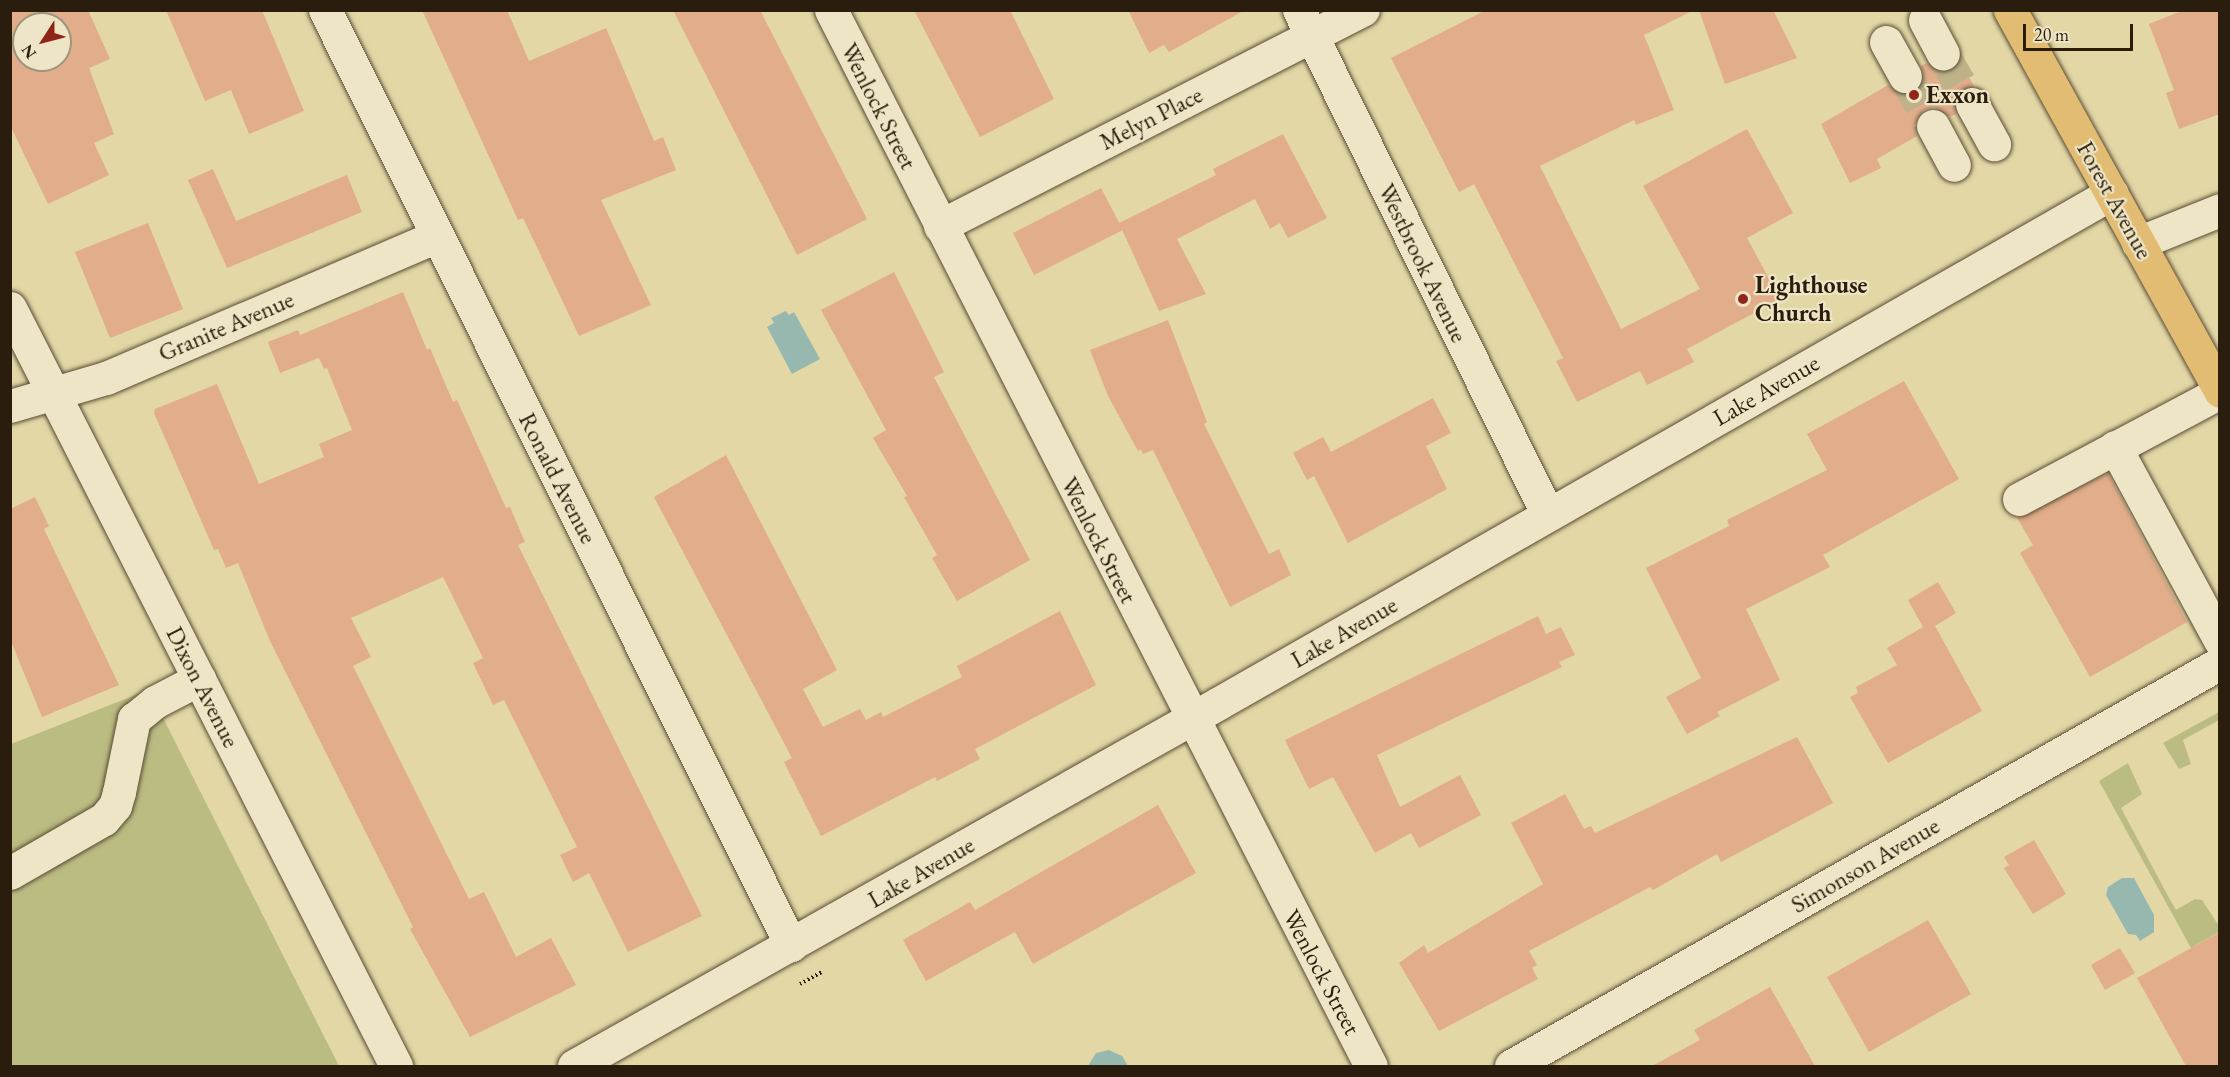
<!DOCTYPE html>
<html>
<head>
<meta charset="utf-8">
<style>
  body { margin:0 }
  #map { position:relative; width:2230px; height:1077px; overflow:hidden; background:#e4d7a6; font-family:"EB Garamond",serif }
  div>[style] { position:absolute }
  .green>* { inset:0; background:#bbbc82 }
  .water>* { inset:0; background:#97b8af }
  .building>* { inset:0; background:#e1ad8b }
  .minor-tunnel>* { height:33px; margin-top:-16.5px; transform-origin:0; background:repeating-linear-gradient(90deg,#bfb288 0 33px,transparent 0 49px) }
  .path>* { height:4px; margin-top:-2px; transform-origin:0; background:repeating-linear-gradient(90deg,#2a1d0e 0 1.5px,transparent 0 4.5px) }
  .roads { filter:drop-shadow(0 0 2px #584c34) drop-shadow(0 0 2px #584c34) }
  .minor>* { height:33px; margin:-16.5px; padding:0 16.5px; transform-origin:16.5px; border-radius:16.5px; background:#ede5c5 }
  .major>* { height:33px; margin:-16.5px; padding:0 16.5px; transform-origin:16.5px; border-radius:16.5px; background:#e2bc73 }
  .dots>* { width:16px; height:16px; translate:-50% -50%; box-sizing:border-box; border:3px solid #ede5c5; border-radius:50% }
  span { translate:-50% -50%; white-space:nowrap; text-align:center; line-height:1.15; -webkit-text-stroke:4.5px #ede5c5; paint-order:stroke }
  .poi-label { font-size:24px; color:#2a1d0e; font-weight:700 }
  .left { translate:0 -50%; text-align:left }
  .street-label { font-size:24px; color:#2a1d0e }
  .frame { position:absolute; inset:0; border:12px solid #2a1d0e; pointer-events:none }
  .north { position:absolute; left:12px; top:12px; width:60px; height:60px; box-sizing:border-box; background:#ede5c5; border:2px solid #9f957c; border-radius:50%; rotate:234deg; font-size:16px; font-weight:700; line-height:24px; text-align:center; color:#2a1d0e }
  .north::after { content:''; display:block; margin:auto; width:21px; height:27px; background:#8f2418; clip-path:polygon(50% 0,100% 100%,50% 72%,0 100%) }
  .scale { position:absolute; left:2023px; top:24px; width:110px; height:27px; box-sizing:border-box; border:3px solid #2a1d0e; border-top:0; padding-left:8px; font-size:18px; line-height:21px; white-space:nowrap; color:#2a1d0e; -webkit-text-stroke:4px #ede5c5; paint-order:stroke }
</style>
</head>
<body>
<div id="map">
  <div class="green">
    <div style="clip-path:polygon(148px 690px,155px 702px,339px 1066px,11px 1066px,11px 744px)"></div>
    <div style="clip-path:polygon(2219px 712px,2219px 720px,2183px 740px,2191px 764px,2179px 769px,2163px 743px)"></div>
    <div style="clip-path:polygon(2128px 763px,2142px 794px,2121px 808px,2168px 896px,2176px 910px,2195px 899px,2202px 900px,2219px 926px,2219px 932px,2191px 948px,2099px 781px)"></div>
  </div>
  <div class="water">
    <div style="clip-path:polygon(786px 311px,789px 315px,794px 312px,820px 359px,792px 374px,767px 327px,774px 323px,771px 318px)"></div>
    <div style="clip-path:polygon(2122px 878px,2134px 878px,2154px 915px,2154px 932px,2140px 941px,2136px 935px,2128px 934px,2106px 895px,2108px 887px)"></div>
    <div style="clip-path:polygon(1109px 1050px,1122px 1056px,1128px 1066px,1088px 1066px,1096px 1053px)"></div>
  </div>
  <div class="building">
    <div style="clip-path:polygon(evenodd,10px 10px,88px 10px,110px 59px,89px 68px,114px 134px,94px 143px,109px 175px,48px 204px,10px 125px,10px 10px,24px 24px,60px 24px,60px 60px,24px 60px,24px 24px)"></div>
    <div style="clip-path:polygon(166px 10px,262px 10px,304px 111px,249px 134px,231px 90px,205px 101px)"></div>
    <div style="clip-path:polygon(422px 10px,507px 10px,529px 61px,606px 28px,654px 141px,663px 137px,676px 170px,601px 200px,651px 305px,579px 336px,523px 218px,518px 220px)"></div>
    <div style="clip-path:polygon(673px 10px,760px 10px,867px 219px,797px 255px)"></div>
    <div style="clip-path:polygon(914px 10px,1010px 10px,1054px 99px,980px 137px)"></div>
    <div style="clip-path:polygon(1128px 10px,1245px 10px,1169px 52px,1164px 45px,1149px 53px)"></div>
    <div style="clip-path:polygon(1486px 10px,1694px 10px,1644px 35px,1674px 110px,1636px 125px,1634px 120px,1540px 166px,1621px 329px,1700px 289px,1643px 186px,1747px 129px,1793px 213px,1747px 238px,1780px 299px,1687px 349px,1694px 362px,1647px 385px,1640px 371px,1577px 402px,1556px 361px,1563px 358px,1474px 184px,1459px 192px,1391px 58px)"></div>
    <div style="clip-path:polygon(1699px 10px,1773px 10px,1797px 58px,1725px 84px)"></div>
    <div style="clip-path:polygon(2184px 10px,2220px 10px,2220px 114px,2179px 129px,2166px 93px,2174px 90px,2149px 24px)"></div>
    <div style="clip-path:polygon(1960px 61px,1974px 86px,1956px 94px,1956px 114px,1950px 117px,1934px 107px,1924px 110px,1914px 125px,1917px 136px,1877px 159px,1881px 168px,1850px 183px,1821px 124px,1888px 85px,1904px 95px,1915px 92px,1924px 77px,1921px 66px,1927px 63px,1943px 73px,1952px 70px)"></div>
    <div style="clip-path:polygon(1283px 134px,1327px 218px,1288px 238px,1280px 223px,1270px 229px,1255px 199px,1177px 239px,1206px 294px,1159px 311px,1119px 223px,1216px 175px,1213px 169px)"></div>
    <div style="clip-path:polygon(213px 169px,236px 221px,347px 175px,362px 212px,227px 268px,188px 180px)"></div>
    <div style="clip-path:polygon(1101px 188px,1123px 230px,1034px 275px,1013px 233px)"></div>
    <div style="clip-path:polygon(148px 223px,183px 309px,110px 338px,75px 252px)"></div>
    <div style="clip-path:polygon(894px 272px,944px 372px,934px 377px,1030px 560px,957px 601px,932px 558px,937px 555px,904px 497px,907px 496px,873px 438px,886px 430px,821px 310px)"></div>
    <div style="clip-path:polygon(403px 292px,427px 350px,430px 348px,453px 402px,457px 400px,506px 508px,510px 507px,525px 542px,518px 545px,702px 916px,628px 952px,589px 873px,573px 882px,560px 855px,577px 847px,504px 700px,493px 705px,473px 663px,483px 658px,443px 577px,351px 618px,371px 657px,353px 666px,469px 899px,484px 892px,516px 957px,551px 938px,576px 985px,470px 1037px,410px 929px,413px 927px,270px 641px,238px 563px,226px 568px,218px 549px,214px 550px,154px 413px,155px 409px,217px 384px,259px 484px,324px 457px,319px 444px,352px 430px,327px 368px,324px 369px,319px 358px,280px 373px,268px 342px,298px 330px,300px 335px)"></div>
    <div style="clip-path:polygon(1168px 320px,1207px 422px,1204px 424px,1269px 554px,1279px 549px,1291px 575px,1230px 607px,1153px 450px,1143px 454px,1141px 449px,1138px 451px,1108px 396px,1090px 350px)"></div>
    <div style="clip-path:polygon(1904px 381px,1959px 479px,1823px 555px,1830px 567px,1746px 609px,1780px 680px,1717px 712px,1720px 716px,1687px 734px,1666px 697px,1701px 678px,1646px 568px,1729px 526px,1727px 520px,1827px 470px,1807px 434px)"></div>
    <div style="clip-path:polygon(1433px 398px,1451px 433px,1426px 446px,1447px 489px,1348px 543px,1314px 476px,1307px 480px,1293px 453px,1323px 437px,1331px 452px)"></div>
    <div style="clip-path:polygon(726px 455px,837px 670px,803px 689px,823px 727px,860px 709px,866px 720px,881px 712px,883px 717px,962px 677px,957px 666px,1060px 611px,1096px 685px,975px 749px,980px 759px,937px 781px,935px 777px,821px 836px,784px 762px,792px 758px,654px 497px)"></div>
    <div style="clip-path:polygon(2108px 473px,2187px 622px,2090px 677px,2020px 553px,2033px 545px,2017px 518px)"></div>
    <div style="clip-path:polygon(35px 497px,49px 526px,44px 529px,119px 685px,42px 717px,10px 639px,10px 509px)"></div>
    <div style="clip-path:polygon(1938px 582px,1956px 613px,1935px 626px,1982px 711px,1888px 763px,1850px 697px,1858px 693px,1856px 687px,1897px 665px,1887px 648px,1923px 627px,1908px 600px)"></div>
    <div style="clip-path:polygon(1538px 616px,1546px 634px,1561px 627px,1575px 655px,1559px 662px,1562px 667px,1377px 755px,1400px 807px,1460px 775px,1481px 815px,1419px 848px,1411px 833px,1375px 853px,1333px 777px,1309px 789px,1285px 740px)"></div>
    <div style="clip-path:polygon(1797px 737px,1833px 803px,1721px 862px,1717px 854px,1653px 890px,1650px 887px,1529px 951px,1537px 965px,1532px 968px,1538px 979px,1439px 1031px,1399px 963px,1424px 945px,1428px 953px,1543px 884px,1511px 823px,1565px 794px,1584px 829px,1591px 826px,1595px 833px)"></div>
    <div style="clip-path:polygon(1158px 805px,1196px 873px,1033px 964px,1015px 932px,926px 981px,903px 940px,970px 902px,975px 910px)"></div>
    <div style="clip-path:polygon(2034px 840px,2066px 894px,2033px 914px,2004px 868px,2009px 865px,2004px 857px)"></div>
    <div style="clip-path:polygon(1928px 920px,1971px 994px,1869px 1052px,1827px 977px)"></div>
    <div style="clip-path:polygon(2220px 932px,2220px 1066px,2186px 1066px,2137px 978px)"></div>
    <div style="clip-path:polygon(2120px 948px,2135px 973px,2105px 990px,2091px 965px)"></div>
    <div style="clip-path:polygon(1770px 987px,1815px 1066px,1652px 1066px,1700px 1040px,1694px 1030px)"></div>
  </div>
  <div class="minor-tunnel">
    <div style="left:1943px;top:54px;width:58px;rotate:59.9deg"></div>
    <div style="left:1905px;top:76px;width:57px;rotate:60.8deg"></div>
  </div>
  <div class="path">
    <div style="left:800px;top:984px;width:26px;rotate:-29deg"></div>
  </div>
  <div class="roads">
    <div class="minor">
      <div style="left:325px;top:10px;width:1045px;rotate:63.51deg"></div>
      <div style="left:831px;top:10px;width:1186px;rotate:62.92deg"></div>
      <div style="left:1299px;top:10px;width:563px;rotate:63.75deg"></div>
      <div style="left:1925px;top:20px;width:38px;rotate:62deg"></div>
      <div style="left:1886px;top:42px;width:39px;rotate:61deg"></div>
      <div style="left:1972px;top:104px;width:46px;rotate:61.2deg"></div>
      <div style="left:1933px;top:126px;width:44px;rotate:61.7deg"></div>
      <div style="left:940px;top:226px;width:475px;rotate:-27.1deg"></div>
      <div style="left:2138px;top:243px;width:88px;rotate:-21.9deg"></div>
      <div style="left:10px;top:308px;width:851px;rotate:63.01deg"></div>
      <div style="left:10px;top:406px;width:100px;rotate:-16.3deg"></div>
      <div style="left:106px;top:378px;width:360px;rotate:-23.2deg"></div>
      <div style="left:2115px;top:447px;width:220px;rotate:61.5deg"></div>
      <div style="left:2019px;top:499px;width:228px;rotate:-28deg"></div>
      <div style="left:10px;top:873px;width:108px;rotate:-29.9deg"></div>
      <div style="left:104px;top:819px;width:17px;rotate:-50deg"></div>
      <div style="left:115px;top:806px;width:15px;rotate:-74deg"></div>
      <div style="left:119px;top:792px;width:75px;rotate:-78.4deg"></div>
      <div style="left:134px;top:719px;width:27px;rotate:-39deg"></div>
      <div style="left:155px;top:702px;width:50px;rotate:-27.6deg"></div>
      <div style="left:574px;top:1066px;width:740px;rotate:-29.37deg"></div>
      <div style="left:1219px;top:703px;width:1028px;rotate:-29.73deg"></div>
      <div style="left:1511px;top:1066px;width:816px;rotate:-29.61deg"></div>
    </div>
    <div class="major">
      <div style="left:2010px;top:10px;width:435px;rotate:61.1deg"></div>
    </div>
  </div>
  <div class="dots">
    <div style="left:1914px;top:95px;background:#8f2418"></div>
    <div style="left:1743px;top:299px;background:#8f2418"></div>
  </div>
  <div class="poi-label">
    <span class="left" style="left:1926px;top:95px">Exxon</span>
    <span class="left" style="left:1755px;top:299px">Lighthouse<br>Church</span>
  </div>
  <div class="street-label">
    <span style="left:879px;top:106px;rotate:63deg">Wenlock Street</span>
    <span style="left:1151px;top:118px;rotate:-27deg">Melyn Place</span>
    <span style="left:2115px;top:200px;rotate:61deg">Forest Avenue</span>
    <span style="left:1423px;top:263px;rotate:64deg">Westbrook Avenue</span>
    <span style="left:226px;top:326px;rotate:-23deg">Granite Avenue</span>
    <span style="left:1766px;top:390px;rotate:-30deg">Lake Avenue</span>
    <span style="left:558px;top:478px;rotate:63deg">Ronald Avenue</span>
    <span style="left:1099px;top:540px;rotate:63deg">Wenlock Street</span>
    <span style="left:1344px;top:632px;rotate:-30deg">Lake Avenue</span>
    <span style="left:203px;top:687px;rotate:63deg">Dixon Avenue</span>
    <span style="left:1865px;top:865px;rotate:-30deg">Simonson Avenue</span>
    <span style="left:921px;top:872px;rotate:-30deg">Lake Avenue</span>
    <span style="left:1322px;top:972px;rotate:62deg">Wenlock Street</span>
  </div>
  <div class="frame"></div>
  <div class="north">N</div>
  <div class="scale">20 m</div>
</div>
</body>
</html>
